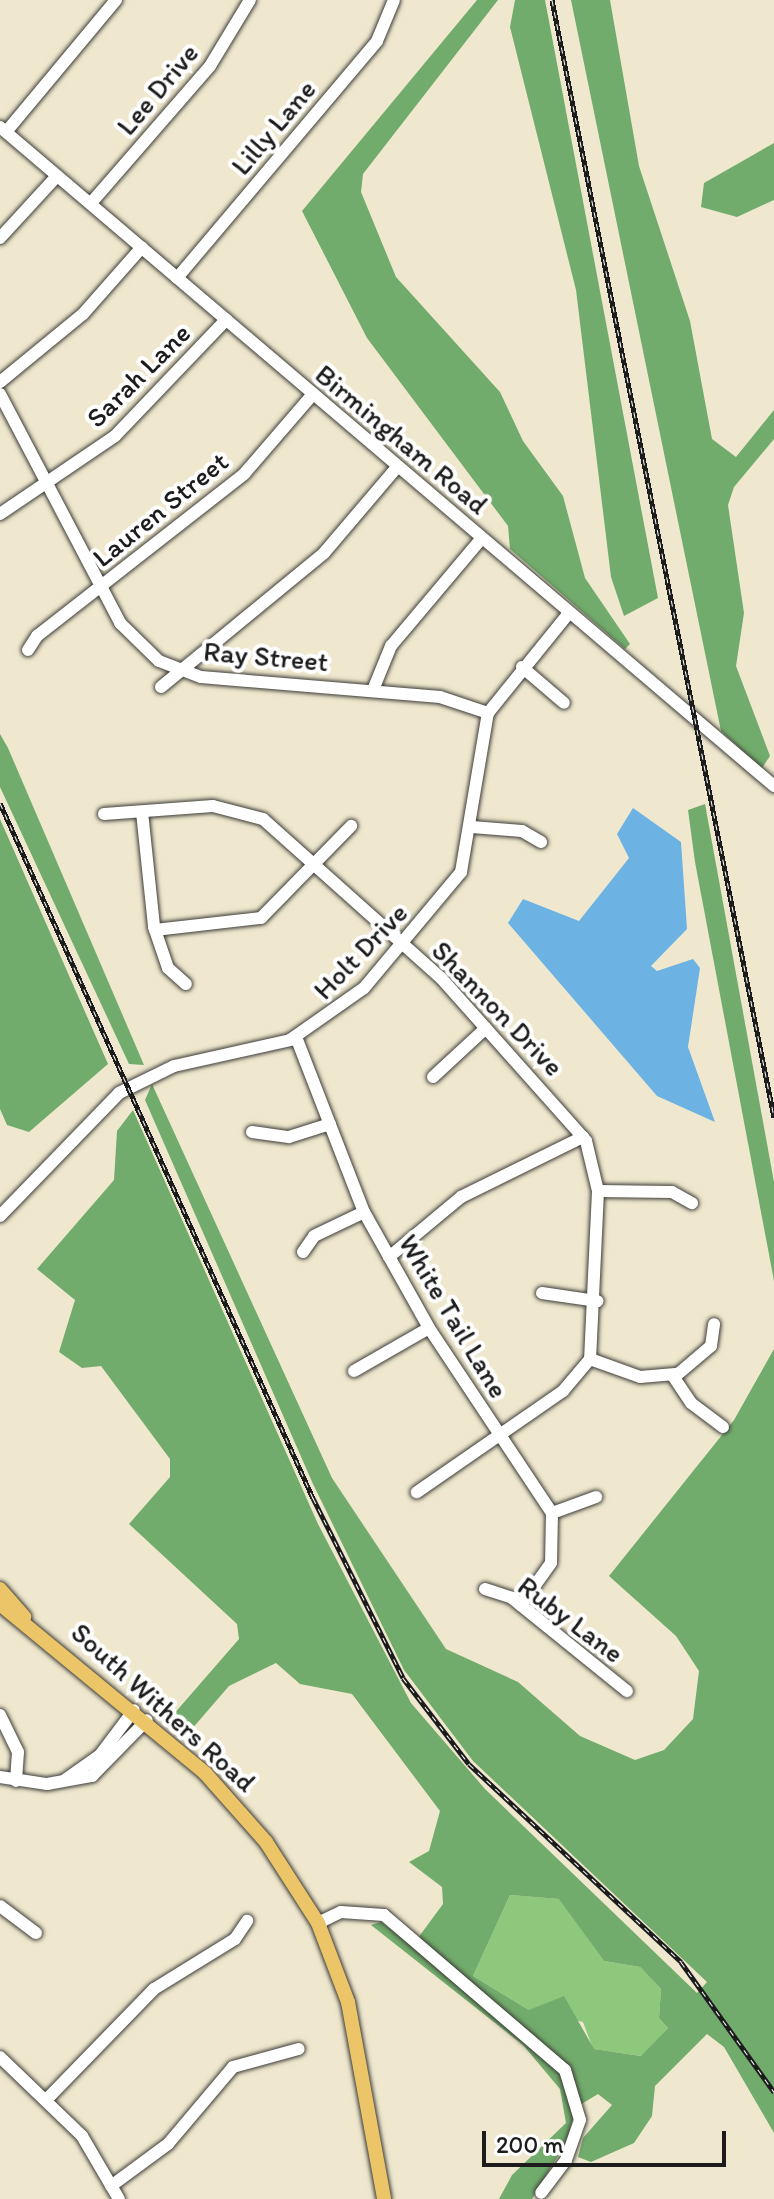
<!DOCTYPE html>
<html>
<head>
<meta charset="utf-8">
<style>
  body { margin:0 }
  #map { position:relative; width:774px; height:2199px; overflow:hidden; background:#efe8ce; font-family:Itim,sans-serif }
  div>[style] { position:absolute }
  .green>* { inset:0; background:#8ec87d }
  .forest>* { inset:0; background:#72ac6c }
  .water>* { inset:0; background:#6cb3e3 }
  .roads { filter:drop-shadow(0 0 2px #3c3b37) drop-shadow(0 0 2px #3c3b37) }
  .minor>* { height:12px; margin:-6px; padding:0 6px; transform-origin:6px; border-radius:6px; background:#fff }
  .major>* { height:14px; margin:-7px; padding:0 7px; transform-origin:7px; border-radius:7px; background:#edc569 }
  .rail>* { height:5px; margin-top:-2.5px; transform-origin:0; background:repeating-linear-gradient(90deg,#fff 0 6px,#1c1c1c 0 12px); box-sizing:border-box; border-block:2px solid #1c1c1c }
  span { translate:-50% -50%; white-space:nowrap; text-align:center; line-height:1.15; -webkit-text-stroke:8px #fff; paint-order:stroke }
  .street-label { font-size:28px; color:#1c1c1c }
  .scale { position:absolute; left:482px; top:2131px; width:244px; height:36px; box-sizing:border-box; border:4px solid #1c1c1c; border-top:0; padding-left:10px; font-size:24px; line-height:28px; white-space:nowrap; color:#1c1c1c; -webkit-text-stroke:6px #fff; paint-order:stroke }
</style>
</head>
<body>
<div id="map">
  <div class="green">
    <div style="clip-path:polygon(510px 1895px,560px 1899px,604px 1961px,640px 1967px,661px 1989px,659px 2018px,668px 2028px,642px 2056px,593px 2049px,583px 2022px,529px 2010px,473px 1976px)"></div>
  </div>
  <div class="forest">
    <div style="clip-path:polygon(477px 0,498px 0,363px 174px,361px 192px,396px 277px,500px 392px,523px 441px,563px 496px,585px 578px,630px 644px,625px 649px,510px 549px,508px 526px,367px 338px,302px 211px)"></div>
    <div style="clip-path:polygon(515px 0,545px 0,658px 598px,624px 616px,611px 577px,576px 290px,510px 27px)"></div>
    <div style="clip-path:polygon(571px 0,610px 0,639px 166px,690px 321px,712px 439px,736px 457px,774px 410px,774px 439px,734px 487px,728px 505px,744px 613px,736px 666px,770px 756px,762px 768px,721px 731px)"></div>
    <div style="clip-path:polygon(774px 143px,774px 200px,737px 217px,701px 207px,704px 183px)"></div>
    <div style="clip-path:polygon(0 734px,8px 748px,144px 1065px,129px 1064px,0 787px)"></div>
    <div style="clip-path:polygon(705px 804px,774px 1182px,774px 1281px,695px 862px,688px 810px)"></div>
    <div style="clip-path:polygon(0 819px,108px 1064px,29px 1132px,7px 1125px,0 1109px)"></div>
    <div style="clip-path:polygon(evenodd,152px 1084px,332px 1478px,446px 1649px,518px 1682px,580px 1736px,635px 1760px,664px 1750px,693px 1719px,699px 1671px,676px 1636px,609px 1576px,734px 1420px,774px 1349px,774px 2133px,724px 2047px,707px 2034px,655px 2086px,652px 2116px,634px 2143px,591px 2162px,578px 2157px,583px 2138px,612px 2105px,598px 2094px,575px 2108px,568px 2139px,532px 2199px,499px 2199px,512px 2175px,566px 2123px,560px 2089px,523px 2045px,371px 1925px,381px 1922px,412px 1946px,443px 1904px,442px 1887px,409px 1862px,429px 1851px,440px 1811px,352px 1694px,300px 1684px,276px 1663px,229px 1686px,191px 1730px,173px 1715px,239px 1639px,237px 1624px,129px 1524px,170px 1477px,170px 1459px,101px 1366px,82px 1368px,59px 1352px,75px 1300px,37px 1269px,114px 1180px,117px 1131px,133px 1110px,318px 1524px,411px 1703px,485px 1789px,697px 1993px,707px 1982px,473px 1761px,404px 1670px,313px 1484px,145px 1100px,152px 1084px,510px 1895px,559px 1899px,604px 1961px,640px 1967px,661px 1989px,659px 2018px,668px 2028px,641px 2056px,594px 2049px,564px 1996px,529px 2010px,473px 1976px,510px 1895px)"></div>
  </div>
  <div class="water">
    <div style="clip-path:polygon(633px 808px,681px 842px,687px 929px,651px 966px,657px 971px,693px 959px,700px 968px,688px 1047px,715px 1122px,657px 1096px,508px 923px,523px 899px,579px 921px,629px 858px,617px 834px)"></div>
  </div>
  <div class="roads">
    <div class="minor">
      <div style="left:0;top:127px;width:1017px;rotate:40.41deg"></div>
      <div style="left:6px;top:132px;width:172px;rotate:-50.2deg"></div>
      <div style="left:91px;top:203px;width:181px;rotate:-49deg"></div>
      <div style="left:210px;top:66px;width:77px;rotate:-58.8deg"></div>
      <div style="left:0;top:238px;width:84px;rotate:-47.4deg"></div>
      <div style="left:177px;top:278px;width:310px;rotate:-49.8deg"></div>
      <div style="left:377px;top:41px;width:44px;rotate:-67.5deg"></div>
      <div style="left:0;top:382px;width:107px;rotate:-39.3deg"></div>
      <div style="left:83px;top:314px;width:89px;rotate:-48.6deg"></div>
      <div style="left:0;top:394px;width:259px;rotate:62.3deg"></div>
      <div style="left:120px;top:623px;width:54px;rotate:44.3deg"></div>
      <div style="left:159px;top:661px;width:45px;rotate:20.9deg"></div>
      <div style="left:201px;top:677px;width:240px;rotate:4.8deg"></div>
      <div style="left:440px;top:697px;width:51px;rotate:18.4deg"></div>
      <div style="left:0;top:514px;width:139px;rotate:-34.1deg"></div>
      <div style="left:115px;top:436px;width:161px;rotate:-46.3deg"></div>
      <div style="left:28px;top:650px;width:17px;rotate:-57deg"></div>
      <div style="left:37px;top:636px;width:263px;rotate:-38deg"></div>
      <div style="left:244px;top:474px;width:106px;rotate:-49.2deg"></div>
      <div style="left:522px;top:667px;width:55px;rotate:40.6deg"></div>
      <div style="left:161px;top:687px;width:211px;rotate:-39.4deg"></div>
      <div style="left:324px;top:553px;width:114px;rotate:-49.6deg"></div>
      <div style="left:373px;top:690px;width:48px;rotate:-67.8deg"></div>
      <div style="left:391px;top:646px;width:141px;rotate:-49.9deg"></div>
      <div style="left:142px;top:812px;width:116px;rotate:84deg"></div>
      <div style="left:154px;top:927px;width:43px;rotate:71.1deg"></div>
      <div style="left:168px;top:968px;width:24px;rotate:42deg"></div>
      <div style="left:104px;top:814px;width:109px;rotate:-4.2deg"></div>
      <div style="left:213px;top:806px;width:52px;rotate:14.6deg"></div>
      <div style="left:263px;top:819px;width:239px;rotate:41.8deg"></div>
      <div style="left:441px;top:978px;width:218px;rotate:48.3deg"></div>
      <div style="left:586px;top:1141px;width:51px;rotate:76.5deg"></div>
      <div style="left:598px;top:1191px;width:168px;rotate:92.7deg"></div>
      <div style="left:590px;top:1359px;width:42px;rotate:130.2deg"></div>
      <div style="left:563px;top:1391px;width:178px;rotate:145.3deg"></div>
      <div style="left:472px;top:827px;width:50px;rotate:4.6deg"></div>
      <div style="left:522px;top:831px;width:22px;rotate:30deg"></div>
      <div style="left:155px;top:930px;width:107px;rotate:-6.5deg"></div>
      <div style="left:261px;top:918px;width:129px;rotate:-45.6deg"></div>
      <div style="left:296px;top:1037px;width:188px;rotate:68.8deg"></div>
      <div style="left:364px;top:1212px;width:133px;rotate:60.7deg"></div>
      <div style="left:429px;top:1328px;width:222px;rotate:56.4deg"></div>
      <div style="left:552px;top:1513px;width:50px;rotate:91.1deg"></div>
      <div style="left:551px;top:1563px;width:52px;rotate:125.5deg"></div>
      <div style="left:433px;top:1077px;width:72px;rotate:-42.8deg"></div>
      <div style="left:252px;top:1132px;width:37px;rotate:8deg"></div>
      <div style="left:289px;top:1137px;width:43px;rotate:-17.6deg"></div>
      <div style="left:598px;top:1191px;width:74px;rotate:0.8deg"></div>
      <div style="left:672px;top:1192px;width:23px;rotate:29deg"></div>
      <div style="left:0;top:1216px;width:171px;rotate:-45.9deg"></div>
      <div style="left:119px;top:1093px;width:61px;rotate:-26.1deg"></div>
      <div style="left:174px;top:1066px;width:119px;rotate:-12.6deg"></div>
      <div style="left:290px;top:1040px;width:90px;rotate:-35.1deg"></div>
      <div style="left:364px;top:988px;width:151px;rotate:-50.1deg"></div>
      <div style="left:461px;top:872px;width:161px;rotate:-80.4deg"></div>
      <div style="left:488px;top:713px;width:129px;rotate:-51deg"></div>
      <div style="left:303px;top:1252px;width:19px;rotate:-55deg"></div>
      <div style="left:314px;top:1236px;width:55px;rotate:-25.6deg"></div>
      <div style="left:389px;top:1257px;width:94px;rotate:-39.8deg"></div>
      <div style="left:461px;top:1197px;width:136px;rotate:-26.2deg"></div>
      <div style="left:542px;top:1293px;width:56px;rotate:8.3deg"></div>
      <div style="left:590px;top:1359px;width:53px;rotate:19.8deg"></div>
      <div style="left:640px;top:1377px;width:38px;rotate:-5deg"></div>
      <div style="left:678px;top:1374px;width:43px;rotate:-40.3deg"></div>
      <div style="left:711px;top:1346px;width:22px;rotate:-82deg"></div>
      <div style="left:354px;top:1371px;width:86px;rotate:-29.8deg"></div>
      <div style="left:673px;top:1376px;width:32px;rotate:56deg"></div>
      <div style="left:691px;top:1403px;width:40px;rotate:37deg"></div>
      <div style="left:552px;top:1513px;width:47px;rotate:-20deg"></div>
      <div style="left:485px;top:1589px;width:28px;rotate:18deg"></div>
      <div style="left:512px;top:1598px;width:148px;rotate:39deg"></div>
      <div style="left:0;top:1715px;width:41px;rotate:64.1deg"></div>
      <div style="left:18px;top:1752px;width:29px;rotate:94deg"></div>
      <div style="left:0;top:1777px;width:48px;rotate:8.5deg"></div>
      <div style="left:47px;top:1784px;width:46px;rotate:-10.1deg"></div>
      <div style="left:92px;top:1776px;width:78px;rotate:-45.5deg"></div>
      <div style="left:65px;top:1780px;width:43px;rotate:-35.5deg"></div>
      <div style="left:100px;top:1755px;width:56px;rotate:-52.9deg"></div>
      <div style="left:0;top:1906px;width:45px;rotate:36.9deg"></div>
      <div style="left:318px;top:1923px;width:25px;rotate:-26deg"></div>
      <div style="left:341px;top:1912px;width:43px;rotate:4deg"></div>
      <div style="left:384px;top:1915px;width:238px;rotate:40.6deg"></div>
      <div style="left:565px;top:2070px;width:52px;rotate:73.3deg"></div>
      <div style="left:580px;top:2120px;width:42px;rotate:109.3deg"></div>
      <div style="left:566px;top:2160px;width:41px;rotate:127.1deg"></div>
      <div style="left:0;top:2057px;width:114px;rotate:43.9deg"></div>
      <div style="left:82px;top:2136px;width:73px;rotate:59.6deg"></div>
      <div style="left:49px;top:2097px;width:151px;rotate:-45.8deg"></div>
      <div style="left:154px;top:1989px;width:95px;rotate:-31.7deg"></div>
      <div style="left:235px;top:1939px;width:22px;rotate:-56deg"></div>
      <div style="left:111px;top:2186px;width:71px;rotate:-36.4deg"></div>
      <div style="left:168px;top:2144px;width:101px;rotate:-49.8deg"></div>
      <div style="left:233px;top:2067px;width:68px;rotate:-15.3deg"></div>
    </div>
    <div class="major">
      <div style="left:0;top:1589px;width:37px;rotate:49deg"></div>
      <div style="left:0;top:1604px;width:266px;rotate:39.5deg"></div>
      <div style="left:205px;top:1773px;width:92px;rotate:48.5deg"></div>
      <div style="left:266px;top:1842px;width:96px;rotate:57.3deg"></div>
      <div style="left:318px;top:1923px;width:85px;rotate:69.2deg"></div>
      <div style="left:348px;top:2002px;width:200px;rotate:79.6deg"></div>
    </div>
  </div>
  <div class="rail">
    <div style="left:552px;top:0;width:1139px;rotate:78.76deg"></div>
    <div style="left:0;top:803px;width:762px;rotate:65.76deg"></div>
    <div style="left:313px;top:1498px;width:201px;rotate:63.4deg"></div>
    <div style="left:403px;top:1678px;width:108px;rotate:52.5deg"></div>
    <div style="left:469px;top:1764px;width:290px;rotate:43deg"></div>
    <div style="left:681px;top:1962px;width:160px;rotate:54.4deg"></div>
  </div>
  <div class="street-label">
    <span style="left:157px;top:89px;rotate:-50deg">Lee Drive</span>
    <span style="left:273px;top:127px;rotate:-50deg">Lilly Lane</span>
    <span style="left:138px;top:375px;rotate:-45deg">Sarah Lane</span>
    <span style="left:402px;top:439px;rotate:40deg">Birmingham Road</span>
    <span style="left:160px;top:509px;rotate:-39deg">Lauren Street</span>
    <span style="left:266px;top:656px;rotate:5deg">Ray Street</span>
    <span style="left:360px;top:951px;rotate:-46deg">Holt Drive</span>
    <span style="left:498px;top:1008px;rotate:46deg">Shannon Drive</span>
    <span style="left:454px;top:1316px;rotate:59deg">White Tail Lane</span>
    <span style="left:571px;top:1619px;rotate:37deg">Ruby Lane</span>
    <span style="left:164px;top:1707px;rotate:42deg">South Withers Road</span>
  </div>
  <div class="scale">200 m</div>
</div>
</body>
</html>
